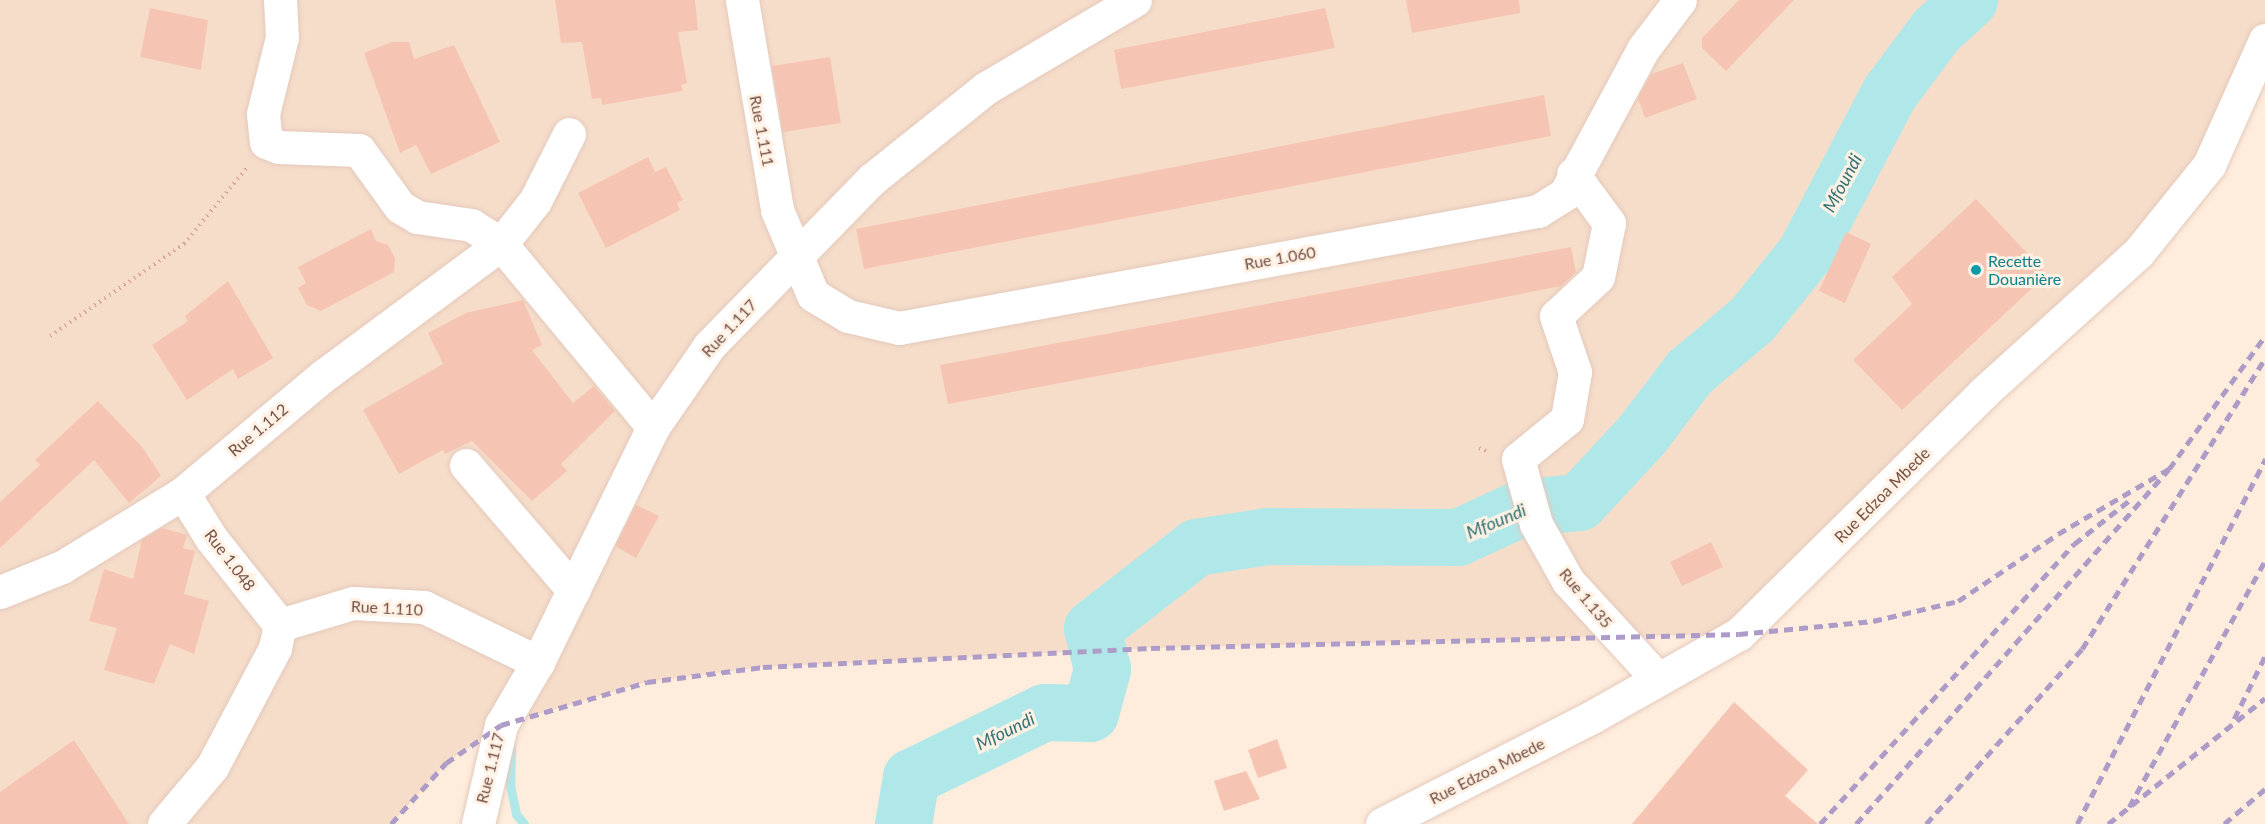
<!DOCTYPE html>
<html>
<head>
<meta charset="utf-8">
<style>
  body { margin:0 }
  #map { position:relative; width:2265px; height:824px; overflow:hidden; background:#feecdc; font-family:Lato,sans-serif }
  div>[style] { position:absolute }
  .residential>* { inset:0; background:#f6ddca }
  .stream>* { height:9px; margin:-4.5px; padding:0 4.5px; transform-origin:4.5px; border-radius:4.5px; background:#b0e8e9 }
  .river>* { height:57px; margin:-28.5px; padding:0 28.5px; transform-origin:28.5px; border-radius:28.5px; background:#b0e8e9 }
  .building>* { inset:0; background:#f6c4b2 }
  .path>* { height:4px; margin-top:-2px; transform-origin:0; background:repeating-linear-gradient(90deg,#daa796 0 1.5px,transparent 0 6px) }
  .roads { filter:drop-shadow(0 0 2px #e4c9bb) drop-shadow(0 0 2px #e4c9bb) }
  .minor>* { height:33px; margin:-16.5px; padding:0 16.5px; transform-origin:16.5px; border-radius:16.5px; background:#fff }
  .rail>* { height:4.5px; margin-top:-2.25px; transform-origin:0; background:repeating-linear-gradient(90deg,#ad9cc7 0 9px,transparent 0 15px) }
  .dots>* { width:16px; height:16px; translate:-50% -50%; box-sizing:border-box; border:3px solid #fff1e4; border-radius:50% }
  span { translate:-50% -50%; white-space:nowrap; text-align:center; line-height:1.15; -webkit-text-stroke:6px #fff1e4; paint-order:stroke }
  .street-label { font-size:16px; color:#754f44 }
  .culture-label { font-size:16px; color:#0d838f }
  .left { translate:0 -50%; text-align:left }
  .water-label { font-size:18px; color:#347375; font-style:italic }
</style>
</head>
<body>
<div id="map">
  <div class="residential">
    <div style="clip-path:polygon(0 0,2265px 0,2265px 40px,2209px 165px,1739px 634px,1151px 648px,763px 667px,647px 682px,501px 725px,446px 763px,391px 824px,0 824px)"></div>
  </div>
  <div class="stream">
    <div style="left:511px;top:746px;width:39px;rotate:91deg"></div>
    <div style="left:510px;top:785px;width:30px;rotate:78deg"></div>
    <div style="left:516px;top:814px;width:13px;rotate:51deg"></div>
  </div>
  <div class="river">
    <div style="left:903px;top:824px;width:48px;rotate:-80.3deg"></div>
    <div style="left:911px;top:777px;width:148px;rotate:-26deg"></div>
    <div style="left:1044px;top:712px;width:46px;rotate:1.2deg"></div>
    <div style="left:1090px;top:713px;width:46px;rotate:-74.7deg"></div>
    <div style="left:1102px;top:669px;width:42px;rotate:-103.7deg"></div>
    <div style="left:1092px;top:628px;width:132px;rotate:-37.9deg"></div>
    <div style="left:1196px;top:547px;width:73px;rotate:-8.7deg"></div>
    <div style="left:1268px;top:536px;width:190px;rotate:0.3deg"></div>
    <div style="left:1458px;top:537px;width:72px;rotate:-24.8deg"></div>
    <div style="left:1523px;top:507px;width:56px;rotate:-5.1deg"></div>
    <div style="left:1579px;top:502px;width:93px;rotate:-47.2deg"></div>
    <div style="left:1642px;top:434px;width:78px;rotate:-52.8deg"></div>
    <div style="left:1689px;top:372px;width:82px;rotate:-40.1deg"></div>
    <div style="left:1752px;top:319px;width:85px;rotate:-51.2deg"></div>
    <div style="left:1805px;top:253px;width:181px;rotate:-62.3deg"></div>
    <div style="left:1889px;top:93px;width:79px;rotate:-53.3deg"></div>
    <div style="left:1936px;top:30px;width:45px;rotate:-42.3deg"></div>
  </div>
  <div class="building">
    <div style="clip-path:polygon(555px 0,695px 0,698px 30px,678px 32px,687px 83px,681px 85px,683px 91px,602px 105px,601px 98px,592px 99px,582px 42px,561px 43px)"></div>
    <div style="clip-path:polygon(1406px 0,1519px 0,1520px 13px,1412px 33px)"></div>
    <div style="clip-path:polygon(1739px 0,1794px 0,1726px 71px,1702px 48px,1702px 38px)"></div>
    <div style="clip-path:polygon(150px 8px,208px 20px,201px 70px,140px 57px)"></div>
    <div style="clip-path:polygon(1325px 8px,1335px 48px,1121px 89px,1114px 50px)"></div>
    <div style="clip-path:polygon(392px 42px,409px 42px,414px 59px,454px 45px,500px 142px,431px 174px,416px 145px,400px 153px,364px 53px)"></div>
    <div style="clip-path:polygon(830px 57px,841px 123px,783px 132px,772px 66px)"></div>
    <div style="clip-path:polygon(1683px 63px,1697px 99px,1645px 118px,1638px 98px,1651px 74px)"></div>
    <div style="clip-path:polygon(1544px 95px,1551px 136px,864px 269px,856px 229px)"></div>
    <div style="clip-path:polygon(648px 157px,655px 172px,666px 167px,683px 200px,677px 203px,680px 210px,606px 248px,578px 193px)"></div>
    <div style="clip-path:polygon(1976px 199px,2047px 274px,1902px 410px,1853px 360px,1912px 304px,1892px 277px)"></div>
    <div style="clip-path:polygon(371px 229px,376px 241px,388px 245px,395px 258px,394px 272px,321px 311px,307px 305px,298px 288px,306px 283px,298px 267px)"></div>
    <div style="clip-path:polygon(1846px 232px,1871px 244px,1845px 303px,1819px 291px)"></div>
    <div style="clip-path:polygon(1571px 247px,1576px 272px,1561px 286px,1263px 345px,948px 404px,940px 365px)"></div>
    <div style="clip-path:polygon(228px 281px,273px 358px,238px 379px,233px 369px,187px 400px,152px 345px,188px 321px,185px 316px)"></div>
    <div style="clip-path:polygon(523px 300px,542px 345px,532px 350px,573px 403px,594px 386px,615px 411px,561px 464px,567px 471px,532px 501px,472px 441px,445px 454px,443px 450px,399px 474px,363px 410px,443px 364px,428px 333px,466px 313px)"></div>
    <div style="clip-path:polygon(98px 401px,143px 448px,161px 476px,129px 503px,94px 460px,0 548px,0 502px,40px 465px,35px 460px)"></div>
    <div style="clip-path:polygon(636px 505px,659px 516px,636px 558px,615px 546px)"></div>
    <div style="clip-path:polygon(162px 528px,187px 535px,183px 548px,195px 551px,184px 594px,209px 601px,194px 654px,170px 644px,154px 684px,104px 670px,117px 628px,89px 621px,104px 569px,133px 579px,142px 540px)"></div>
    <div style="clip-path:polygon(1711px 542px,1723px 567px,1682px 586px,1670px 562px)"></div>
    <div style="clip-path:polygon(1734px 702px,1808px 770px,1785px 796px,1818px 824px,1632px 824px)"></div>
    <div style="clip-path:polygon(1277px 739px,1287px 768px,1258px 778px,1248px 750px)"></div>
    <div style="clip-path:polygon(74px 740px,129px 824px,0 824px,0 792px)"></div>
    <div style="clip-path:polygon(1246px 771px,1260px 799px,1224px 811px,1214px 781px)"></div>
  </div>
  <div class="path">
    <div style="left:50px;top:336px;width:163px;rotate:-34.5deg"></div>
    <div style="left:184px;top:244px;width:101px;rotate:-50.6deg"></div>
    <div style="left:1479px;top:448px;width:10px;rotate:24deg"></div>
  </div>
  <div class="roads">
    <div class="minor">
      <div style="left:280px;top:0;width:37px;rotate:87deg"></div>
      <div style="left:282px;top:37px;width:79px;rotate:103.9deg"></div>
      <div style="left:263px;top:114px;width:28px;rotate:84deg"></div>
      <div style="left:266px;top:142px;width:14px;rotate:21deg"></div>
      <div style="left:279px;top:147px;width:80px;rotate:2.1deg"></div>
      <div style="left:359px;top:150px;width:70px;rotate:54.3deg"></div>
      <div style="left:400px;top:207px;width:20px;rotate:30deg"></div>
      <div style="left:417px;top:217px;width:55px;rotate:8.4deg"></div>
      <div style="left:471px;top:225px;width:36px;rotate:32deg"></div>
      <div style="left:501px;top:244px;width:238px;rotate:50.3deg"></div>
      <div style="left:742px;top:0;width:213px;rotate:80.5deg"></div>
      <div style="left:777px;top:210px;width:92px;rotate:67deg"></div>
      <div style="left:813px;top:295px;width:41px;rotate:31deg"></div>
      <div style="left:848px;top:316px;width:52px;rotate:13.2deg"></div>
      <div style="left:899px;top:328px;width:650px;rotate:-10.38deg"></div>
      <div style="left:1538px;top:211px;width:32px;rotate:-32deg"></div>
      <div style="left:1565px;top:194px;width:165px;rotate:-61.7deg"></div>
      <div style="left:1643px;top:49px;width:61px;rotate:-52.9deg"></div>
      <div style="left:1573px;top:174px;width:61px;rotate:53.7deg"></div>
      <div style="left:1609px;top:223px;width:55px;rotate:101.5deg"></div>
      <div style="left:1598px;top:277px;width:57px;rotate:137.1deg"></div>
      <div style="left:1556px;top:316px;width:59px;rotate:71.3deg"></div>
      <div style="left:1575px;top:372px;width:48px;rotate:99.7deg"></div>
      <div style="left:1567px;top:419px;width:63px;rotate:140.8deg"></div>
      <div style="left:1518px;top:459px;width:67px;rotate:74.5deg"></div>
      <div style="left:1536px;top:524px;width:65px;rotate:60.7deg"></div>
      <div style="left:1568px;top:581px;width:130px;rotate:47.5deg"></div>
      <div style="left:466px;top:465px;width:165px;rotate:49.4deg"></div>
      <div style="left:183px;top:493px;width:53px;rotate:58.1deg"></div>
      <div style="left:211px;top:538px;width:111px;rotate:51.6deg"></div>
      <div style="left:0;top:592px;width:67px;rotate:-22deg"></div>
      <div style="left:62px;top:567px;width:142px;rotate:-31.4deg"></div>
      <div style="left:183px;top:493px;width:182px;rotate:-39.9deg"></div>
      <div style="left:323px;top:376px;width:222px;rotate:-36.6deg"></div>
      <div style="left:501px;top:244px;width:55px;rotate:-51.7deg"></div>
      <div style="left:535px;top:201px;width:75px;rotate:-63.1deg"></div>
      <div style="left:164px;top:824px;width:75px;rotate:-49.9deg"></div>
      <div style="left:212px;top:767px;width:135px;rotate:-62.1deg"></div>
      <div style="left:275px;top:648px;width:24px;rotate:-78deg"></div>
      <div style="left:280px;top:625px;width:76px;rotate:-16.8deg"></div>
      <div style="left:353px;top:603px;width:71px;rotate:3.2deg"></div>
      <div style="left:424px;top:607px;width:127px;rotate:25.8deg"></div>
      <div style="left:478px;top:824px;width:102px;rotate:-76.9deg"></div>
      <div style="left:501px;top:725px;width:73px;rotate:-59.6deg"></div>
      <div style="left:538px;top:662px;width:262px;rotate:-63.9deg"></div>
      <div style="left:653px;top:427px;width:98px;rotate:-55.3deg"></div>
      <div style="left:709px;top:346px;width:233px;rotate:-45.7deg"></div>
      <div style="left:872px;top:179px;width:146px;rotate:-38.6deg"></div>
      <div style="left:986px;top:88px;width:173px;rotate:-30.6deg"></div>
      <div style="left:1382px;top:824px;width:236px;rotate:-27deg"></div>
      <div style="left:1592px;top:717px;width:169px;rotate:-29.5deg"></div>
      <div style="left:1739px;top:634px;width:343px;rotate:-44.6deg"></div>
      <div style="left:1983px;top:393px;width:209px;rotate:-42.1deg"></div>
      <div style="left:2138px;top:253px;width:113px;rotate:-51.1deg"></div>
      <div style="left:2209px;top:165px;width:137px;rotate:-65.9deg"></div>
    </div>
  </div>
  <div class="rail">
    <div style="left:2234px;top:719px;width:70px;rotate:-63.8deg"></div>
    <div style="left:2129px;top:807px;width:281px;rotate:-61.1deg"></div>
    <div style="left:391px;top:824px;width:82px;rotate:-48deg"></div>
    <div style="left:446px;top:763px;width:67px;rotate:-34.6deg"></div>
    <div style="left:501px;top:725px;width:152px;rotate:-16.4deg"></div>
    <div style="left:647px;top:682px;width:117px;rotate:-7.4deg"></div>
    <div style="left:763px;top:667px;width:388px;rotate:-2.8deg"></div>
    <div style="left:1151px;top:648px;width:588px;rotate:-1.36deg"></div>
    <div style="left:1739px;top:634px;width:135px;rotate:-5.5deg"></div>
    <div style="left:1873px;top:621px;width:87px;rotate:-13.2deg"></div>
    <div style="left:1958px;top:601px;width:120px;rotate:-33.8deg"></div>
    <div style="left:2058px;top:534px;width:129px;rotate:-30.4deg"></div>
    <div style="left:1820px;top:824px;width:378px;rotate:-47.8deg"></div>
    <div style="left:2074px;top:544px;width:73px;rotate:-38.3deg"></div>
    <div style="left:1856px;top:824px;width:473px;rotate:-48.6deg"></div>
    <div style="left:2169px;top:469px;width:164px;rotate:-54.2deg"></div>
    <div style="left:1926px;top:824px;width:234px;rotate:-48.3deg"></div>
    <div style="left:2082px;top:649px;width:344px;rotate:-57.8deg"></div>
    <div style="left:2077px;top:824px;width:411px;rotate:-62.7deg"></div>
    <div style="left:2108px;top:824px;width:201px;rotate:-38.7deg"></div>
    <div style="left:2224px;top:824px;width:54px;rotate:-40.5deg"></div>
  </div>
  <div class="dots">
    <div style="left:1976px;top:270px;background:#0f9aa8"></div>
  </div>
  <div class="street-label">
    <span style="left:762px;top:131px;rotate:79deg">Rue 1.111</span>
    <span style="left:1280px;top:258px;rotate:-10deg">Rue 1.060</span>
    <span style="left:729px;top:328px;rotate:-47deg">Rue 1.117</span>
    <span style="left:258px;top:430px;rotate:-40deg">Rue 1.112</span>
    <span style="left:1882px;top:495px;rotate:-45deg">Rue Edzoa Mbede</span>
    <span style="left:230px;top:560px;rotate:53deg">Rue 1.048</span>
    <span style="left:1586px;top:598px;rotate:50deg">Rue 1.135</span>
    <span style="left:387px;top:608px;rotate:3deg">Rue 1.110</span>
    <span style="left:490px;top:768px;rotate:-76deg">Rue 1.117</span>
    <span style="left:1487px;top:771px;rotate:-27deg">Rue Edzoa Mbede</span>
  </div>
  <div class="culture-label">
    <span class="left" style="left:1988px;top:270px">Recette<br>Douanière</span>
  </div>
  <div class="water-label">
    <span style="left:1842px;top:183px;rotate:-62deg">Mfoundi</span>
    <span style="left:1496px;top:521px;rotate:-23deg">Mfoundi</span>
    <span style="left:1005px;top:731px;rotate:-26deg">Mfoundi</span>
  </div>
</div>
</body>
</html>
